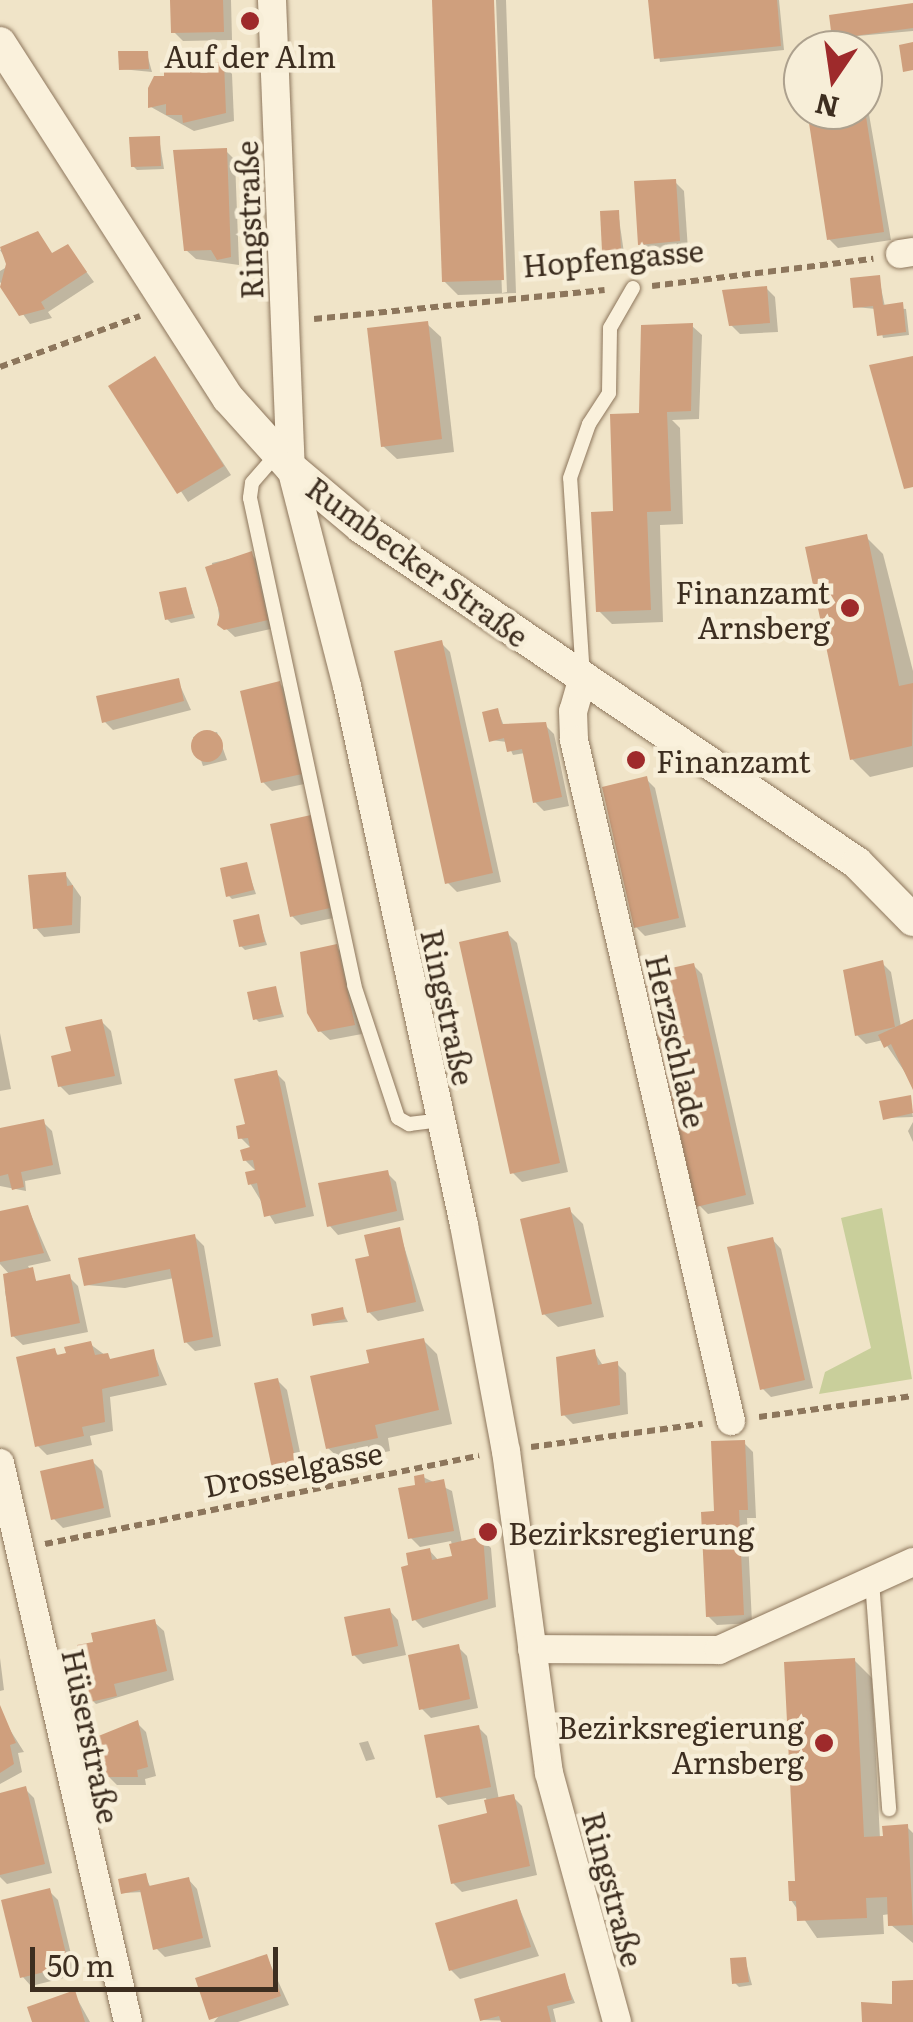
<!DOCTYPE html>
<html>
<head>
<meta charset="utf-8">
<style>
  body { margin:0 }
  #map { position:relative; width:913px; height:2022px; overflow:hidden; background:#f0e4c8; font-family:Literata,serif }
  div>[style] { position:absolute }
  .green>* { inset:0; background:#c9cf9b }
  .shadow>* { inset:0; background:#0003 }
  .building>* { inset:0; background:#cf9f7d }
  .round { border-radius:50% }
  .path>* { height:6px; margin-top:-3px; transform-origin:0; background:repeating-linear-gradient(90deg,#8d765c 0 8px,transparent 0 13px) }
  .roads { filter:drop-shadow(0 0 2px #8d765c) drop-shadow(0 0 2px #8d765c) }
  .service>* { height:14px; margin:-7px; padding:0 7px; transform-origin:7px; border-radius:7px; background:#faf1dc }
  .minor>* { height:28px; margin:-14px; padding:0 14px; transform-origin:14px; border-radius:14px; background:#faf1dc }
  .tertiary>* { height:32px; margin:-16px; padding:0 16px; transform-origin:16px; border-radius:16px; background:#faf1dc }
  .dots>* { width:28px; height:28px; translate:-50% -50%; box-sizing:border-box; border:5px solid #f7eed8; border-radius:50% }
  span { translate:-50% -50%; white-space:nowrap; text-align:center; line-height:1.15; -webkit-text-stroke:9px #f7eed8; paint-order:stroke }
  .poi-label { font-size:30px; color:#3d2e20 }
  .right { translate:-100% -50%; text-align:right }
  .left { translate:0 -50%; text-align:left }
  .street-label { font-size:30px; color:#3d2e20 }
  .north { position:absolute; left:783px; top:30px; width:100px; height:100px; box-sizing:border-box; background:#f7eed8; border:2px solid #ada18e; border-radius:50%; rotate:193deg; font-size:28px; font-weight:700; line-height:40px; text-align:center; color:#3d2e20 }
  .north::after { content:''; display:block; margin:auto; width:35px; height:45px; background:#9e2a2b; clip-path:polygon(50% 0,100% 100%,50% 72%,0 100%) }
  .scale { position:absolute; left:30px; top:1947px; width:248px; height:45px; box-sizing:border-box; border:5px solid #3d2e20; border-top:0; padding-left:12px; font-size:30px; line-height:35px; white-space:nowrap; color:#3d2e20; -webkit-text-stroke:8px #f7eed8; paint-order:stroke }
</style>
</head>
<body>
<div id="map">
  <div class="green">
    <div style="clip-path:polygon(882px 1208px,912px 1379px,819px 1394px,825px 1372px,871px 1348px,841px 1218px)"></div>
  </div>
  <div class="shadow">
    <div style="clip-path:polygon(173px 0,231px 0,232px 40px,183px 41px,174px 32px)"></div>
    <div style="clip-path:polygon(434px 0,491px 0,502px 293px,507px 292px,496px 0,506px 0,516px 293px,458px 295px,444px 281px)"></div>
    <div style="clip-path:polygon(650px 0,779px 0,784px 50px,660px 62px)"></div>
    <div style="clip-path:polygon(913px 6px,913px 31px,835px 38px)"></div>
    <div style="clip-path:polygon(147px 54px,152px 72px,121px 69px)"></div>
    <div style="clip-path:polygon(223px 64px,232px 74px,234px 121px,194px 131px,151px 107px)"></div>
    <div style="clip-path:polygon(863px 80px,891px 240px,838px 248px,829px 239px,809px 110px,863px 110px)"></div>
    <div style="clip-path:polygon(159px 138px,164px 169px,137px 170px,133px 166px)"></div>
    <div style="clip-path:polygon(226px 151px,235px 160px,239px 265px,196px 259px,186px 250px)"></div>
    <div style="clip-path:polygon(675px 182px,684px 191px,688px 250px,649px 253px,640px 244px)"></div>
    <div style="clip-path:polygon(618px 212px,624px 253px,609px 254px,605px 250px)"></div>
    <div style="clip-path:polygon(37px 234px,53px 256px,68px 247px,94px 282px,48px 312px,52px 318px,30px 324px,0 282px,0 271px,10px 265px,0 250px)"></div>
    <div style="clip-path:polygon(879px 278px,885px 307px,906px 309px,909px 335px,883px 338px,876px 309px,855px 307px)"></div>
    <div style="clip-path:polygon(766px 288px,775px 297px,778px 332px,740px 334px,731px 325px)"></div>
    <div style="clip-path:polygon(427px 324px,441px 337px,454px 452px,397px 459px,383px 446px)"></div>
    <div style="clip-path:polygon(692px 326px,702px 335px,699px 419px,672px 420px,680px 428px,683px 524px,660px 525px,663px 622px,612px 624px,598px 610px,645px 415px)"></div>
    <div style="clip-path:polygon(155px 359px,231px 475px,188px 502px,112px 386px)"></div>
    <div style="clip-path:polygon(866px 537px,883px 554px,913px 671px,913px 767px,870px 777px,852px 759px)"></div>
    <div style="clip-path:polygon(251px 554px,260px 563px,275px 628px,235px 637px,220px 623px,212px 563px)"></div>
    <div style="clip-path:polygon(185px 590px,195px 618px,171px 623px,167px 619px)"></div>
    <div style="clip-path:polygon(441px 643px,450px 652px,501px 882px,457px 892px,447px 882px)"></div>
    <div style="clip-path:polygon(178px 681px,191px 710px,113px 730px,104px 721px)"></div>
    <div style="clip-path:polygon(280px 684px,289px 693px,309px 783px,272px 791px,263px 782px)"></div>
    <div style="clip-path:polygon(498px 711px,504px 726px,545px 725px,554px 734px,569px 806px,544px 811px,535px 802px,525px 753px,513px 755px,507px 742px,491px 740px)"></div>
    <div style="clip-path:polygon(217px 732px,227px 760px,203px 766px,193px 737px)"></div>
    <div style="clip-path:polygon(646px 779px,655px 788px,686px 927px,645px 936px,636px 927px)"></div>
    <div style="clip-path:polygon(310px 818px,338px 917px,301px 925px,292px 916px)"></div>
    <div style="clip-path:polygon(246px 865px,256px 894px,232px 899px,228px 895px)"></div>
    <div style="clip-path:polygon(65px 874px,81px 897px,80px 933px,44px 937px,35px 927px)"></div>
    <div style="clip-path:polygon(258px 917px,267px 945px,245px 950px,241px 946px)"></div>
    <div style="clip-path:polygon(508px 934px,517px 943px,568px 1172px,522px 1182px,513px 1173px)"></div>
    <div style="clip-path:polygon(336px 947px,346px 956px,362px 1034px,330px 1040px,320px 1031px)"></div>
    <div style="clip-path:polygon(882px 963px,891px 972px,901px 1027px,913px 1021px,913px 1084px,883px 1040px,866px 1044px,857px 1035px)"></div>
    <div style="clip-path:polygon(693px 965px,702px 974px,754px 1204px,708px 1214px,699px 1205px)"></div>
    <div style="clip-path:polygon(275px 989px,284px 1017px,259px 1022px,255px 1018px)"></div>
    <div style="clip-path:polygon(102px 1022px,111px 1031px,122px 1084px,69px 1095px,60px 1086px,74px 1053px)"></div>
    <div style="clip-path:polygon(0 1033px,11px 1089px,0 1091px)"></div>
    <div style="clip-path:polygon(276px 1073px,285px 1082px,314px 1216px,275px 1224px,250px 1183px,257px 1172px,245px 1160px,252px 1149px,241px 1138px)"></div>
    <div style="clip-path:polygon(910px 1098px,913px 1117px,885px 1118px)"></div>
    <div style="clip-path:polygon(43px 1122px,52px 1131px,61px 1174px,25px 1181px,26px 1191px,0 1186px,0 1130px)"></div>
    <div style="clip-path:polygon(913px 1122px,913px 1142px,908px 1131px)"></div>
    <div style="clip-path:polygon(387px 1173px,396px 1182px,404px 1220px,338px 1235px,329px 1225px)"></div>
    <div style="clip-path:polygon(28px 1208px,51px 1261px,28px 1266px,38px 1284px,69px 1277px,78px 1286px,88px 1332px,23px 1345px,13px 1336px,5px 1291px,11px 1289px,10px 1275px,0 1264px,0 1213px)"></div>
    <div style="clip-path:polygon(569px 1210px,583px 1224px,604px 1317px,558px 1327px,544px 1314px)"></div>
    <div style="clip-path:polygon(399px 1230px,424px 1311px,378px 1321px,369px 1312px,374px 1257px)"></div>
    <div style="clip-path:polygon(195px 1237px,204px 1246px,221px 1346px,195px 1351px,186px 1342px,174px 1278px,125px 1288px,86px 1285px)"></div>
    <div style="clip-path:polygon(772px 1239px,781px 1249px,813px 1388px,771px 1397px,762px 1388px)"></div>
    <div style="clip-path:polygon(342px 1310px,348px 1322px,316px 1325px)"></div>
    <div style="clip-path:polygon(423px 1340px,437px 1354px,452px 1424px,388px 1438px,390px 1451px,342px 1461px,328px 1448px,372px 1365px)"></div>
    <div style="clip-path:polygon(90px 1344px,113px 1361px,153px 1352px,167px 1385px,110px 1397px,113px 1431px,90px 1436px,92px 1445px,47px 1455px,38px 1446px,54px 1351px,60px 1357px)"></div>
    <div style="clip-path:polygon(594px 1352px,604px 1367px,617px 1364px,626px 1373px,628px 1414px,573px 1424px,564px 1415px)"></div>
    <div style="clip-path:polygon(278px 1381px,287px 1390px,306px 1481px,285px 1485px,276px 1476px)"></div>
    <div style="clip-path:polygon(744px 1443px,753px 1452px,756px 1518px,747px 1518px,752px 1623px,717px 1625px,708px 1616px,717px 1514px)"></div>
    <div style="clip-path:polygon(93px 1462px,102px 1471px,111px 1517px,63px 1528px,54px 1519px)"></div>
    <div style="clip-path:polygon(423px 1477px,452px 1491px,462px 1543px,482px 1539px,491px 1548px,496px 1607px,423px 1628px,414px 1619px,429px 1550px,439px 1561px,455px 1558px,451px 1541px,420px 1547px,411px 1538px)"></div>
    <div style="clip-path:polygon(389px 1610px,398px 1620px,406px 1655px,363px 1664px,354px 1655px)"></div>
    <div style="clip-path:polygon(154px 1622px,164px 1631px,174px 1680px,96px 1704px,92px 1700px)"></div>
    <div style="clip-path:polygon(458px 1647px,467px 1656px,478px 1708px,431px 1718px,421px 1708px)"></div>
    <div style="clip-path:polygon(0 1658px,4px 1690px,0 1691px)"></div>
    <div style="clip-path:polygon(854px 1660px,872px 1678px,880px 1839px,907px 1827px,913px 1833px,913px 1943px,891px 1925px,890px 1914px,883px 1915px,884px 1934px,817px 1938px,791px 1900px)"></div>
    <div style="clip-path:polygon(0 1714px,24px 1752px,18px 1753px,22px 1772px,0 1784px)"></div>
    <div style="clip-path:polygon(137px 1723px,146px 1732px,156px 1776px,145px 1779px,146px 1785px,117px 1785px,108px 1776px)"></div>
    <div style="clip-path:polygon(478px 1727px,487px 1736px,499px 1800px,513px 1797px,522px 1806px,537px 1875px,462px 1892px,453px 1883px,490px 1815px,486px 1798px,448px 1805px,438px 1796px)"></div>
    <div style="clip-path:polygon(368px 1741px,375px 1759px,366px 1761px,359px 1743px)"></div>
    <div style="clip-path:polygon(25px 1789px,34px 1798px,52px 1873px,7px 1884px,0 1877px,0 1795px)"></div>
    <div style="clip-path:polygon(145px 1876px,151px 1888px,188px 1879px,197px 1889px,211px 1947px,165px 1957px,156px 1948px,143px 1892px,123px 1893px)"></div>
    <div style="clip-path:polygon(49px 1891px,58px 1900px,76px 1975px,31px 1986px,22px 1976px)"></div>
    <div style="clip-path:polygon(517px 1902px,539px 1956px,460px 1979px,451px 1970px)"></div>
    <div style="clip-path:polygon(267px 1957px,289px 2005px,238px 2022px,214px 2022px)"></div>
    <div style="clip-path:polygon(745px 1959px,752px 1985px,739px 1987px,735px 1983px)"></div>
    <div style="clip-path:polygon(564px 1976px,575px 2003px,553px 2009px,556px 2022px,482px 2020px)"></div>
    <div style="clip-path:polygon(74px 1993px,90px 2022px,35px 2022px)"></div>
  </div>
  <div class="building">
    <div style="clip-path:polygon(170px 0,223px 0,224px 32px,171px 33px)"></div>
    <div style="clip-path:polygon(432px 0,494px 0,504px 280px,442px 282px)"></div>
    <div style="clip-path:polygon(648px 0,777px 0,781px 46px,654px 59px)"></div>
    <div style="clip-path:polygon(913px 3px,913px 28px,832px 39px,829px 15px)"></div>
    <div style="clip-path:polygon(913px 42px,913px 70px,903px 72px,899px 45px)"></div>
    <div style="clip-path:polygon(118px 51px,148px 51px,149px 69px,119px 70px)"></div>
    <div style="clip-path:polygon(224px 62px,226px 113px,183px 123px,182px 115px,166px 115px,166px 104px,148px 108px,148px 88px,154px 76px,164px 76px,164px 64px)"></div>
    <div style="clip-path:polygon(807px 110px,865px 110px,884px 232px,827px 240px)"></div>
    <div style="clip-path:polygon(160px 136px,161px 166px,131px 167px,129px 137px)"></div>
    <div style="clip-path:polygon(227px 148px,231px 257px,217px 260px,211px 250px,184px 251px,173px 150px)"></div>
    <div style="clip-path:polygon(676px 179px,680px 241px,638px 245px,634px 181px)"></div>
    <div style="clip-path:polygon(619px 210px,621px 250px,602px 251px,600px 211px)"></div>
    <div style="clip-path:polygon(38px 231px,52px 253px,68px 244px,87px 272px,41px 302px,45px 309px,19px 316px,0 287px,6px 264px,0 247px)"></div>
    <div style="clip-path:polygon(880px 275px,883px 305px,903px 302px,906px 332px,877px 336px,873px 306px,853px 308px,850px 278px)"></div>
    <div style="clip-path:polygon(767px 286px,770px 323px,729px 326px,722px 290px)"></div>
    <div style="clip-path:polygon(428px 321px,442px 439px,381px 447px,367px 328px)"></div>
    <div style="clip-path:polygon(693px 323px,691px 411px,667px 412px,671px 511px,647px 512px,651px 610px,596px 612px,591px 512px,613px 511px,610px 414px,639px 413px,641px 325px)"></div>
    <div style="clip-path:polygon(155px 356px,224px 466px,177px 494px,108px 386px)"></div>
    <div style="clip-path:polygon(913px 356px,913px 487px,904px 489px,869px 365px)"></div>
    <div style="clip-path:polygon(867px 534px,899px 686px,913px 683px,912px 746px,850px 760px,805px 547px)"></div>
    <div style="clip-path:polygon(252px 551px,268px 620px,224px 630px,217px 625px,220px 614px,205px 567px)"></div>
    <div style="clip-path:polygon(186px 587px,193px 614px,165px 620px,159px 592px)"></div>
    <div style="clip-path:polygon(442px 640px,493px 873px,445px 884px,394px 651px)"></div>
    <div style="clip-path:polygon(179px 678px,184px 701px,102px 723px,96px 696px)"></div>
    <div style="clip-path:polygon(280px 681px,302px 774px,261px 783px,240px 691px)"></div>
    <div style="clip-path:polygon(498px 708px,502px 724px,546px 722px,562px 797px,533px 803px,522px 749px,507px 752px,504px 738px,489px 742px,482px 712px)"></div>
    <div class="round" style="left:191px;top:730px;width:32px;height:32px"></div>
    <div style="clip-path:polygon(647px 776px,679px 918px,634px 928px,602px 787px)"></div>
    <div style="clip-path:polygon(311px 815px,330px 908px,290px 917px,270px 824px)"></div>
    <div style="clip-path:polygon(247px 862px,254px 890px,226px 897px,220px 868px)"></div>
    <div style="clip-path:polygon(66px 872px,67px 886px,73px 885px,72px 925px,33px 929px,28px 875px)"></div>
    <div style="clip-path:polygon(259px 914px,265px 942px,239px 947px,233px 920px)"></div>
    <div style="clip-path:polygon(508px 931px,560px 1163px,510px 1174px,459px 942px)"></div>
    <div style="clip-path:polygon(337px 944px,355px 1025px,318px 1032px,307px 1013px,300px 952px)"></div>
    <div style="clip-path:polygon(883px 960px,895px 1027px,855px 1036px,843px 970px)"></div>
    <div style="clip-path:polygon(694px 963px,746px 1195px,696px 1207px,644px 974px)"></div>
    <div style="clip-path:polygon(276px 986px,282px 1014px,253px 1020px,247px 992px)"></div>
    <div style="clip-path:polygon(102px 1019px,115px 1076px,58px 1087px,51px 1056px,71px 1051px,65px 1027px)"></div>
    <div style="clip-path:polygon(913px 1019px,913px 1090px,891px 1044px,884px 1048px,878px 1035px)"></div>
    <div style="clip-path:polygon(277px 1070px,306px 1207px,264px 1217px,257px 1183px,248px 1185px,245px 1172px,255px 1170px,253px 1160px,243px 1161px,240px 1150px,250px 1147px,248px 1138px,238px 1139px,236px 1126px,245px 1124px,234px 1079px)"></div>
    <div style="clip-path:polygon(911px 1095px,913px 1113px,883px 1120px,879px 1101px)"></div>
    <div style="clip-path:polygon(44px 1119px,53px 1165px,21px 1172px,24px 1187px,12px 1190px,8px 1174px,0 1176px,0 1128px)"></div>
    <div style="clip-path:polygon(388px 1170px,397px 1211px,327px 1227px,318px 1183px)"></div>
    <div style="clip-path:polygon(28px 1205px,44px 1253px,0 1262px,0 1211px)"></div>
    <div style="clip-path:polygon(570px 1207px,592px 1304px,542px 1315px,520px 1219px)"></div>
    <div style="clip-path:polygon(400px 1227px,416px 1302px,367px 1313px,355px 1259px,369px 1256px,364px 1235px)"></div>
    <div style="clip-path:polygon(195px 1234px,213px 1337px,184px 1343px,170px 1269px,84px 1286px,78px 1258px)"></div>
    <div style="clip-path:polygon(773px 1237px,805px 1380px,760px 1390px,727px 1247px)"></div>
    <div style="clip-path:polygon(33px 1267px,36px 1281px,70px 1274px,80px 1323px,11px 1337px,3px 1274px)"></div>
    <div style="clip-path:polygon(343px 1307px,345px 1319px,313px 1326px,311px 1314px)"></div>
    <div style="clip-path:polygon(424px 1338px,439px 1410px,375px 1425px,378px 1438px,326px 1449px,310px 1376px,369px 1363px,366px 1350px)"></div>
    <div style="clip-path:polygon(91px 1341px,95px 1355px,108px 1353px,110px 1359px,154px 1349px,159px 1376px,102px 1389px,105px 1422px,82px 1427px,84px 1436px,35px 1447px,16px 1357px,55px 1348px,57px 1355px,66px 1353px,64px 1347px)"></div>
    <div style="clip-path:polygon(595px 1349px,598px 1365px,618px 1361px,620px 1405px,561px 1416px,556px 1357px)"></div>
    <div style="clip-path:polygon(278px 1378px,298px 1472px,274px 1478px,254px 1383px)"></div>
    <div style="clip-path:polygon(745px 1440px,748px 1510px,739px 1510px,744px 1615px,706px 1617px,701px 1512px,714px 1511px,711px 1441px)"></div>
    <div style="clip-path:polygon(93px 1459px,104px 1508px,51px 1520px,40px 1471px)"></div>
    <div style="clip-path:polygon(424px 1474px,425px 1483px,444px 1479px,454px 1531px,408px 1539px,398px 1488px,415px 1485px,414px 1476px)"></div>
    <div style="clip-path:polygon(483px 1536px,488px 1599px,412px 1621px,401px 1567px,408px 1565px,406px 1553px,430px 1548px,432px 1560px,452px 1556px,449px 1544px)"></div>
    <div style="clip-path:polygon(390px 1608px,398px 1646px,352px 1656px,344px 1617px)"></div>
    <div style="clip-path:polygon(155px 1619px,167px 1671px,114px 1684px,117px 1696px,90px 1702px,77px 1645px,93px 1642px,91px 1633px)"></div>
    <div style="clip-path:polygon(459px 1644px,470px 1699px,419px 1710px,408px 1655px)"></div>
    <div style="clip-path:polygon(855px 1658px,864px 1837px,883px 1836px,882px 1826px,908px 1824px,913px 1925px,888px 1926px,887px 1897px,866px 1898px,867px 1918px,797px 1921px,796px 1901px,789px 1901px,788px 1881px,795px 1881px,784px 1662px)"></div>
    <div style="clip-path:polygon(0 1705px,16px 1743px,10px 1745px,14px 1764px,0 1773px)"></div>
    <div style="clip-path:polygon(138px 1720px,148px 1767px,137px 1770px,138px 1777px,106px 1777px,96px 1737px)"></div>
    <div style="clip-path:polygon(479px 1725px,491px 1787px,436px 1798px,424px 1735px)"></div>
    <div style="clip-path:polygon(26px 1786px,45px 1864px,0 1875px,0 1793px)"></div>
    <div style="clip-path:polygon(514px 1794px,530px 1866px,451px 1884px,438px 1825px,487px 1813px,484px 1800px)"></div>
    <div style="clip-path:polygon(146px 1873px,149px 1886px,189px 1877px,203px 1938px,153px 1950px,140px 1890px,121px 1894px,118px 1879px)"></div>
    <div style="clip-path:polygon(50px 1888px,69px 1966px,20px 1978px,1px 1900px)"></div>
    <div style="clip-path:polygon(517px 1899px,531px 1947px,449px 1971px,435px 1923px)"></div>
    <div style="clip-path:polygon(267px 1954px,281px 1996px,209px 2020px,195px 1978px)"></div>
    <div style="clip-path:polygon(746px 1957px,749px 1982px,732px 1984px,730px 1958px)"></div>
    <div style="clip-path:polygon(565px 1973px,572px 2000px,547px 2006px,551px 2022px,501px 2022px,499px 2016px,480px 2021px,474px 1999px)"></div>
    <div style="clip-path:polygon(913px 1980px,913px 2022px,862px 2022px,861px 2002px,892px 2004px,892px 1981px)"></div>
    <div style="clip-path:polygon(75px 1990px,85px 2022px,32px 2022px,27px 2007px)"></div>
  </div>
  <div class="path">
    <div style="left:652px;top:286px;width:223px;rotate:-7deg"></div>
    <div style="left:314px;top:319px;width:292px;rotate:-5.7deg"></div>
    <div style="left:0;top:367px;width:149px;rotate:-20deg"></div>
    <div style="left:759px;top:1417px;width:155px;rotate:-7.8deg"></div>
    <div style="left:531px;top:1447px;width:173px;rotate:-7.7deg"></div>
    <div style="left:45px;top:1544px;width:443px;rotate:-11.5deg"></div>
  </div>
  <div class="roads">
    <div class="service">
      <div style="left:277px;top:454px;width:38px;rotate:131deg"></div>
      <div style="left:252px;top:483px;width:15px;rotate:98deg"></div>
      <div style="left:250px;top:498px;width:498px;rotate:77.9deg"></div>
      <div style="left:354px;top:985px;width:140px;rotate:71.7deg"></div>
      <div style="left:398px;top:1118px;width:13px;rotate:29deg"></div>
      <div style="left:409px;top:1124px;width:32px;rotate:-7deg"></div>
      <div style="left:583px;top:677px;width:199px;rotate:-93.7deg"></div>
      <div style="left:570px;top:478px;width:57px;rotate:-70.6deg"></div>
      <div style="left:589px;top:424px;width:37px;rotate:-57deg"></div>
      <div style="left:609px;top:393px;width:65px;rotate:-89.1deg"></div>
      <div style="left:610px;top:328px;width:46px;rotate:-60.1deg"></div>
      <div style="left:872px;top:1581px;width:229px;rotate:85.7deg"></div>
    </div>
    <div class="minor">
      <div style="left:272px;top:0;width:468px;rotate:87.7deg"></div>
      <div style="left:291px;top:468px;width:225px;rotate:75.6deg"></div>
      <div style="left:347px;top:686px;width:552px;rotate:77.75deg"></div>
      <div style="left:464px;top:1225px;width:230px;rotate:79.5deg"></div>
      <div style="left:506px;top:1451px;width:325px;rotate:82.4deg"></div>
      <div style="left:549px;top:1773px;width:258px;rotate:74.7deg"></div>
      <div style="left:900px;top:254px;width:13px;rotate:-9deg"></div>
      <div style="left:583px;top:677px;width:35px;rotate:106deg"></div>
      <div style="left:573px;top:711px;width:29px;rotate:88deg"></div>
      <div style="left:574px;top:740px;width:699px;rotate:77.02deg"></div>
      <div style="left:0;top:1463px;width:573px;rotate:77.1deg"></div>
      <div style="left:532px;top:1649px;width:187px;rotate:0.3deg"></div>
      <div style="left:719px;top:1650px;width:213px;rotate:-24.4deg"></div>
    </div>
    <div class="tertiary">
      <div style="left:0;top:43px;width:422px;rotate:57.3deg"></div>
      <div style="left:228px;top:398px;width:94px;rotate:48deg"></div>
      <div style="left:291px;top:468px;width:92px;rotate:40.1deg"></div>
      <div style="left:361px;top:527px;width:599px;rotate:34.11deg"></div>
      <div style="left:857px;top:863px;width:80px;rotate:45.5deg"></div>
    </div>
  </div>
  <div class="dots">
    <div style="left:250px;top:21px;background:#9e2a2b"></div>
    <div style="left:850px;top:608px;background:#9e2a2b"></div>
    <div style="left:636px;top:760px;background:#9e2a2b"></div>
    <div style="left:488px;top:1532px;background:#9e2a2b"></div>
    <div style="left:824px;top:1743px;background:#9e2a2b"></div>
  </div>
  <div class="poi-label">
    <span style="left:250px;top:55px">Auf der Alm</span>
    <span class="right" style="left:830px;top:608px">Finanzamt<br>Arnsberg</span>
    <span class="left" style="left:656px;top:760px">Finanzamt</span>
    <span class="left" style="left:508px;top:1532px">Bezirksregierung</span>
    <span class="right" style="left:804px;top:1743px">Bezirksregierung<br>Arnsberg</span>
  </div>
  <div class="street-label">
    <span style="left:248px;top:220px;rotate:-92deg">Ringstraße</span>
    <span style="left:613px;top:257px;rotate:-5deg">Hopfengasse</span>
    <span style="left:418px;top:561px;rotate:36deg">Rumbecker Straße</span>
    <span style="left:449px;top:1007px;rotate:78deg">Ringstraße</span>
    <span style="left:677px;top:1041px;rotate:77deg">Herzschlade</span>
    <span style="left:293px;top:1468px;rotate:-11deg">Drosselgasse</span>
    <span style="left:92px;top:1736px;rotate:78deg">Hüserstraße</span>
    <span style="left:614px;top:1889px;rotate:75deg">Ringstraße</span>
  </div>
  <div class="north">N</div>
  <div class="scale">50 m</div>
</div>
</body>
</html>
